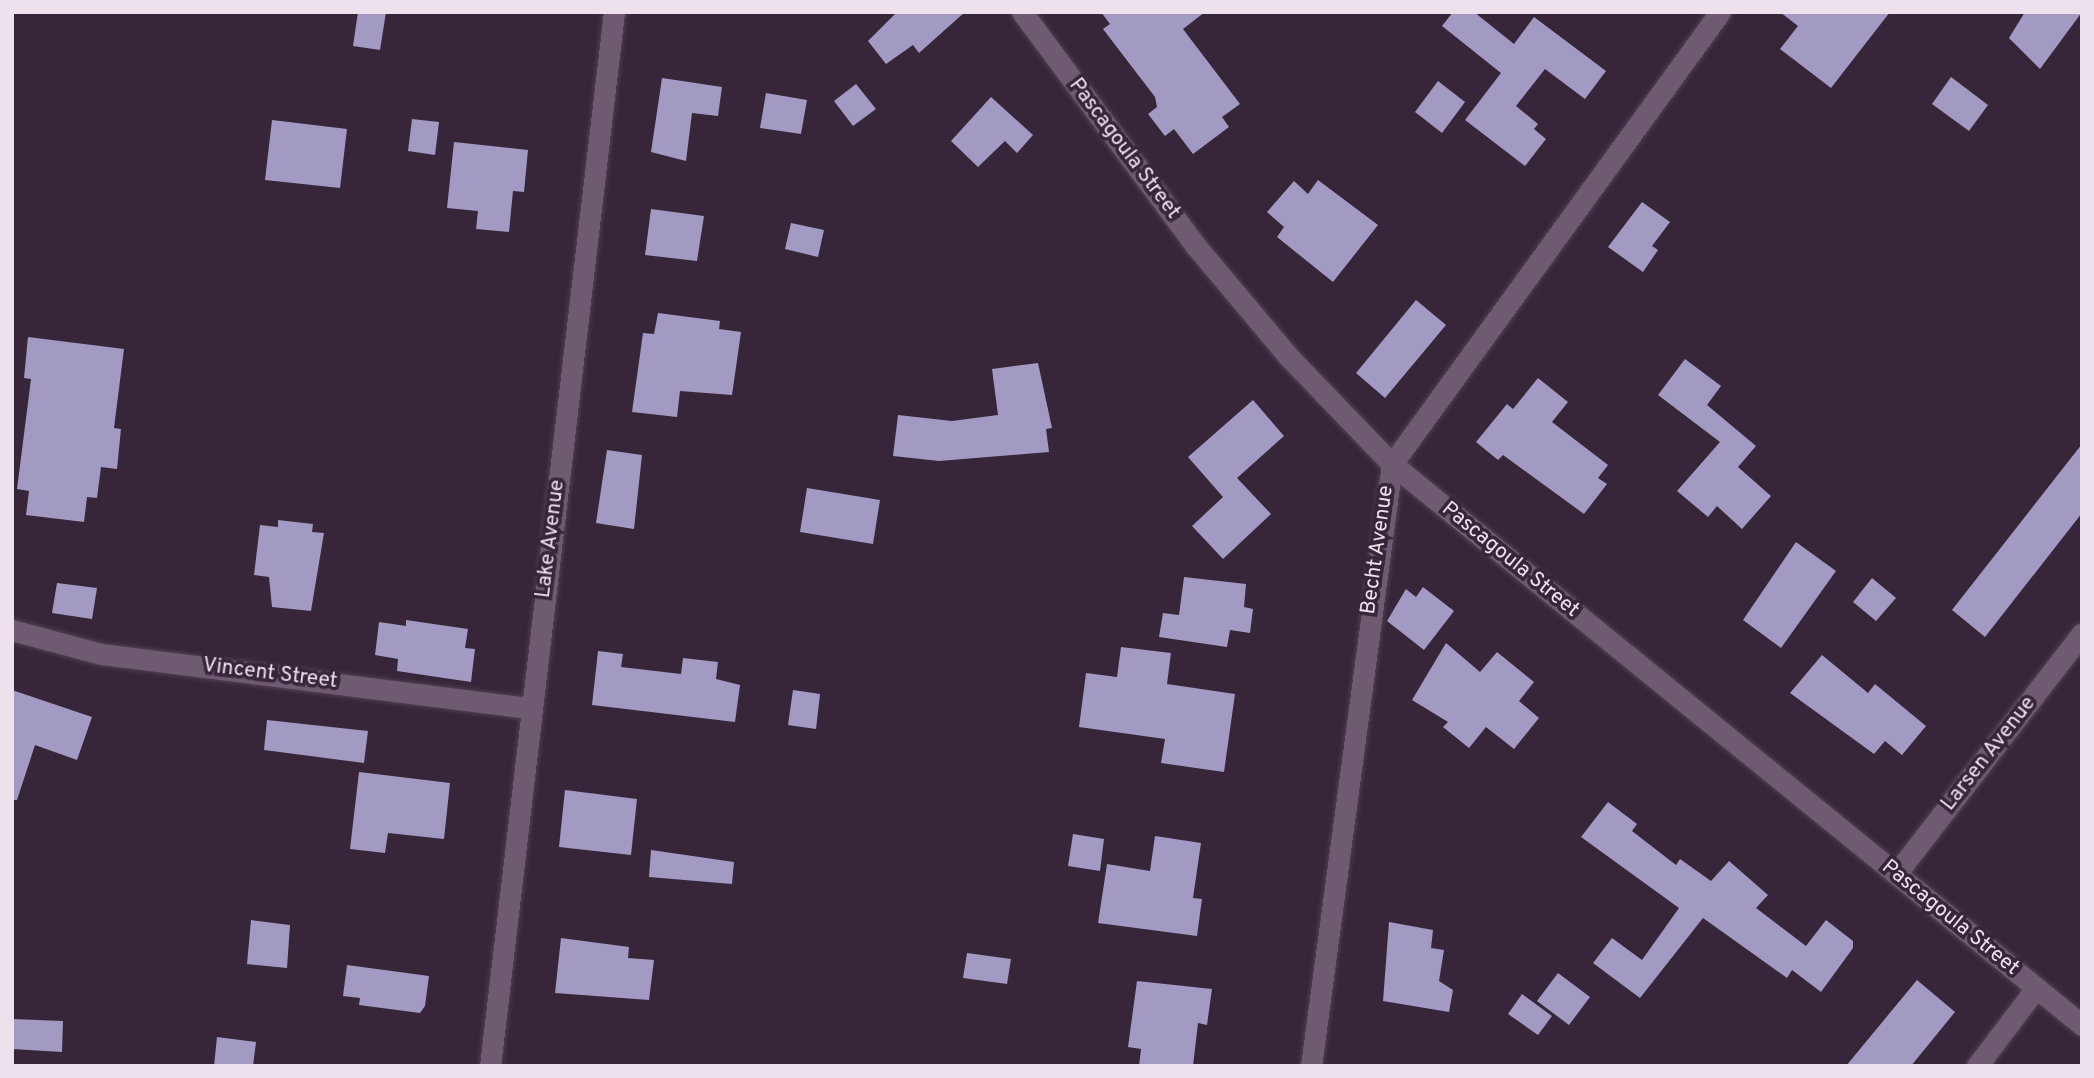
<!DOCTYPE html>
<html>
<head>
<meta charset="utf-8">
<style>
  body { margin:0 }
  #map { position:relative; width:2094px; height:1078px; overflow:hidden; background:#37263a; font-family:Overpass,sans-serif }
  div>[style] { position:absolute }
  .building>* { inset:0; background:#a29ac3 }
  .roads { filter:drop-shadow(0 0 2px #504151) drop-shadow(0 0 2px #504151) }
  .minor>* { height:21px; margin:-10.5px; padding:0 10.5px; transform-origin:10.5px; border-radius:10.5px; background:#6e5b72 }
  span { translate:-50% -50%; white-space:nowrap; text-align:center; line-height:1.15; -webkit-text-stroke:7px #37263a; paint-order:stroke }
  .street-label { font-size:21px; color:#ede1ee }
  .frame { position:absolute; inset:0; border:14px solid #ede1ee; pointer-events:none }
</style>
</head>
<body>
<div id="map">
  <div class="building">
    <div style="clip-path:polygon(358px 12px,386px 12px,380px 50px,353px 46px)"></div>
    <div style="clip-path:polygon(897px 12px,965px 12px,919px 53px,913px 45px,886px 64px,868px 41px)"></div>
    <div style="clip-path:polygon(1101px 12px,1205px 12px,1183px 29px,1240px 104px,1222px 117px,1229px 127px,1193px 154px,1174px 129px,1165px 136px,1148px 114px,1157px 107px,1155px 97px,1103px 29px,1110px 24px)"></div>
    <div style="clip-path:polygon(1453px 12px,1474px 12px,1514px 44px,1534px 17px,1606px 71px,1585px 99px,1545px 69px,1516px 106px,1538px 124px,1534px 129px,1546px 139px,1525px 166px,1465px 120px,1501px 73px,1442px 26px)"></div>
    <div style="clip-path:polygon(1780px 12px,1890px 12px,1831px 88px,1780px 49px,1798px 26px)"></div>
    <div style="clip-path:polygon(2025px 12px,2082px 12px,2040px 69px,2009px 38px)"></div>
    <div style="clip-path:polygon(1951px 77px,1988px 105px,1969px 131px,1932px 104px)"></div>
    <div style="clip-path:polygon(662px 78px,722px 87px,718px 116px,692px 113px,686px 161px,651px 152px)"></div>
    <div style="clip-path:polygon(1438px 81px,1465px 102px,1442px 133px,1415px 112px)"></div>
    <div style="clip-path:polygon(856px 84px,876px 109px,853px 126px,834px 101px)"></div>
    <div style="clip-path:polygon(766px 93px,807px 100px,801px 134px,760px 128px)"></div>
    <div style="clip-path:polygon(991px 97px,1033px 135px,1017px 153px,1005px 141px,978px 167px,951px 141px)"></div>
    <div style="clip-path:polygon(412px 119px,439px 122px,435px 155px,408px 151px)"></div>
    <div style="clip-path:polygon(272px 120px,347px 129px,340px 188px,265px 180px)"></div>
    <div style="clip-path:polygon(454px 142px,528px 150px,524px 192px,513px 191px,509px 232px,476px 229px,478px 211px,447px 208px)"></div>
    <div style="clip-path:polygon(1318px 180px,1378px 225px,1333px 282px,1277px 237px,1284px 227px,1267px 212px,1294px 181px,1308px 194px)"></div>
    <div style="clip-path:polygon(1642px 202px,1670px 222px,1652px 246px,1658px 250px,1643px 272px,1608px 247px)"></div>
    <div style="clip-path:polygon(651px 209px,704px 216px,697px 261px,645px 255px)"></div>
    <div style="clip-path:polygon(791px 223px,824px 230px,818px 257px,785px 249px)"></div>
    <div style="clip-path:polygon(1416px 300px,1446px 325px,1385px 398px,1356px 373px)"></div>
    <div style="clip-path:polygon(658px 313px,720px 321px,719px 329px,741px 332px,732px 395px,680px 391px,677px 417px,632px 412px,643px 333px,654px 334px)"></div>
    <div style="clip-path:polygon(28px 337px,124px 349px,114px 428px,121px 429px,117px 469px,101px 467px,97px 498px,87px 497px,84px 522px,26px 515px,29px 491px,17px 489px,31px 379px,24px 378px)"></div>
    <div style="clip-path:polygon(1685px 359px,1721px 386px,1707px 405px,1756px 446px,1738px 467px,1771px 496px,1742px 529px,1717px 506px,1708px 517px,1677px 491px,1720px 442px,1658px 395px)"></div>
    <div style="clip-path:polygon(1038px 363px,1052px 428px,1046px 429px,1049px 452px,939px 461px,893px 456px,898px 415px,952px 421px,998px 415px,992px 369px)"></div>
    <div style="clip-path:polygon(1538px 378px,1568px 402px,1552px 422px,1608px 465px,1598px 478px,1607px 484px,1584px 514px,1503px 455px,1498px 460px,1476px 442px,1507px 404px,1513px 409px)"></div>
    <div style="clip-path:polygon(1253px 400px,1284px 436px,1237px 478px,1271px 514px,1223px 559px,1192px 526px,1223px 497px,1188px 457px)"></div>
    <div style="clip-path:polygon(2082px 444px,2082px 513px,1985px 637px,1952px 610px)"></div>
    <div style="clip-path:polygon(607px 450px,642px 455px,634px 529px,596px 523px)"></div>
    <div style="clip-path:polygon(807px 488px,880px 500px,873px 544px,800px 532px)"></div>
    <div style="clip-path:polygon(278px 520px,313px 524px,312px 532px,324px 533px,311px 611px,272px 607px,269px 577px,254px 575px,260px 525px,278px 527px)"></div>
    <div style="clip-path:polygon(1796px 542px,1836px 571px,1781px 648px,1743px 620px)"></div>
    <div style="clip-path:polygon(1184px 577px,1246px 584px,1244px 607px,1253px 609px,1250px 633px,1230px 630px,1227px 647px,1159px 637px,1163px 613px,1179px 615px)"></div>
    <div style="clip-path:polygon(1872px 578px,1896px 598px,1876px 621px,1853px 602px)"></div>
    <div style="clip-path:polygon(57px 583px,97px 588px,92px 619px,52px 613px)"></div>
    <div style="clip-path:polygon(1423px 587px,1454px 611px,1424px 650px,1387px 621px,1406px 589px,1416px 597px)"></div>
    <div style="clip-path:polygon(406px 620px,468px 629px,465px 648px,475px 649px,471px 682px,397px 671px,398px 659px,375px 655px,379px 622px,406px 626px)"></div>
    <div style="clip-path:polygon(1446px 643px,1480px 672px,1497px 652px,1534px 682px,1519px 701px,1539px 718px,1514px 749px,1486px 727px,1469px 748px,1443px 727px,1448px 722px,1412px 700px)"></div>
    <div style="clip-path:polygon(1121px 647px,1171px 653px,1167px 684px,1235px 694px,1224px 772px,1161px 763px,1165px 739px,1079px 727px,1086px 673px,1117px 677px)"></div>
    <div style="clip-path:polygon(598px 651px,623px 654px,621px 667px,681px 674px,683px 658px,718px 662px,716px 679px,740px 685px,735px 722px,592px 705px)"></div>
    <div style="clip-path:polygon(1822px 655px,1868px 693px,1875px 684px,1926px 726px,1902px 755px,1885px 741px,1874px 754px,1790px 693px)"></div>
    <div style="clip-path:polygon(12px 690px,92px 717px,77px 760px,35px 745px,17px 800px,12px 800px)"></div>
    <div style="clip-path:polygon(793px 690px,820px 694px,816px 729px,788px 725px)"></div>
    <div style="clip-path:polygon(267px 720px,368px 731px,364px 763px,264px 750px)"></div>
    <div style="clip-path:polygon(359px 772px,450px 783px,444px 839px,388px 833px,385px 853px,350px 849px)"></div>
    <div style="clip-path:polygon(565px 790px,637px 799px,631px 855px,559px 847px)"></div>
    <div style="clip-path:polygon(1608px 802px,1637px 824px,1632px 831px,1676px 865px,1680px 859px,1711px 881px,1729px 861px,1768px 895px,1756px 908px,1806px 946px,1826px 920px,1853px 941px,1853px 948px,1821px 992px,1792px 970px,1787px 978px,1703px 918px,1640px 998px,1593px 963px,1612px 938px,1642px 960px,1679px 908px,1581px 837px)"></div>
    <div style="clip-path:polygon(1073px 834px,1104px 839px,1100px 871px,1068px 866px)"></div>
    <div style="clip-path:polygon(1155px 836px,1201px 843px,1193px 898px,1202px 899px,1197px 936px,1098px 923px,1107px 864px,1150px 871px)"></div>
    <div style="clip-path:polygon(651px 850px,734px 862px,732px 884px,649px 877px)"></div>
    <div style="clip-path:polygon(251px 920px,290px 925px,287px 968px,247px 964px)"></div>
    <div style="clip-path:polygon(1389px 922px,1433px 930px,1431px 948px,1444px 950px,1439px 981px,1453px 990px,1449px 1012px,1383px 1001px)"></div>
    <div style="clip-path:polygon(561px 938px,629px 947px,628px 958px,654px 960px,649px 1000px,555px 993px)"></div>
    <div style="clip-path:polygon(967px 953px,1011px 959px,1007px 984px,963px 978px)"></div>
    <div style="clip-path:polygon(347px 965px,429px 976px,425px 1006px,420px 1013px,359px 1005px,360px 998px,343px 996px)"></div>
    <div style="clip-path:polygon(1558px 973px,1590px 997px,1569px 1025px,1537px 1001px)"></div>
    <div style="clip-path:polygon(1917px 980px,1955px 1012px,1911px 1066px,1846px 1066px)"></div>
    <div style="clip-path:polygon(1137px 981px,1212px 989px,1207px 1025px,1198px 1023px,1193px 1066px,1139px 1066px,1141px 1049px,1128px 1047px)"></div>
    <div style="clip-path:polygon(1522px 994px,1552px 1016px,1538px 1035px,1508px 1014px)"></div>
    <div style="clip-path:polygon(12px 1019px,63px 1021px,62px 1052px,12px 1049px)"></div>
    <div style="clip-path:polygon(217px 1037px,256px 1042px,253px 1066px,214px 1066px)"></div>
  </div>
  <div class="roads">
    <div class="minor">
      <div style="left:1022px;top:12px;width:290px;rotate:53.4deg"></div>
      <div style="left:1195px;top:245px;width:146px;rotate:50deg"></div>
      <div style="left:1289px;top:357px;width:149px;rotate:46.1deg"></div>
      <div style="left:1392px;top:464px;width:889px;rotate:39.11deg"></div>
      <div style="left:12px;top:630px;width:92px;rotate:15.1deg"></div>
      <div style="left:101px;top:654px;width:433px;rotate:7.2deg"></div>
      <div style="left:1896px;top:874px;width:304px;rotate:-52.3deg"></div>
      <div style="left:490px;top:1066px;width:1061px;rotate:-83.29deg"></div>
      <div style="left:1311px;top:1066px;width:607px;rotate:-82.34deg"></div>
      <div style="left:1392px;top:464px;width:558px;rotate:-54.03deg"></div>
      <div style="left:1977px;top:1066px;width:98px;rotate:-52.9deg"></div>
    </div>
  </div>
  <div class="street-label">
    <span style="left:1124px;top:149px;rotate:53deg">Pascagoula Street</span>
    <span style="left:551px;top:539px;rotate:-83deg">Lake Avenue</span>
    <span style="left:1378px;top:550px;rotate:-82deg">Becht Avenue</span>
    <span style="left:1510px;top:560px;rotate:39deg">Pascagoula Street</span>
    <span style="left:270px;top:674px;rotate:7deg">Vincent Street</span>
    <span style="left:1989px;top:754px;rotate:-52deg">Larsen Avenue</span>
    <span style="left:1950px;top:918px;rotate:39deg">Pascagoula Street</span>
  </div>
  <div class="frame"></div>
</div>
</body>
</html>
